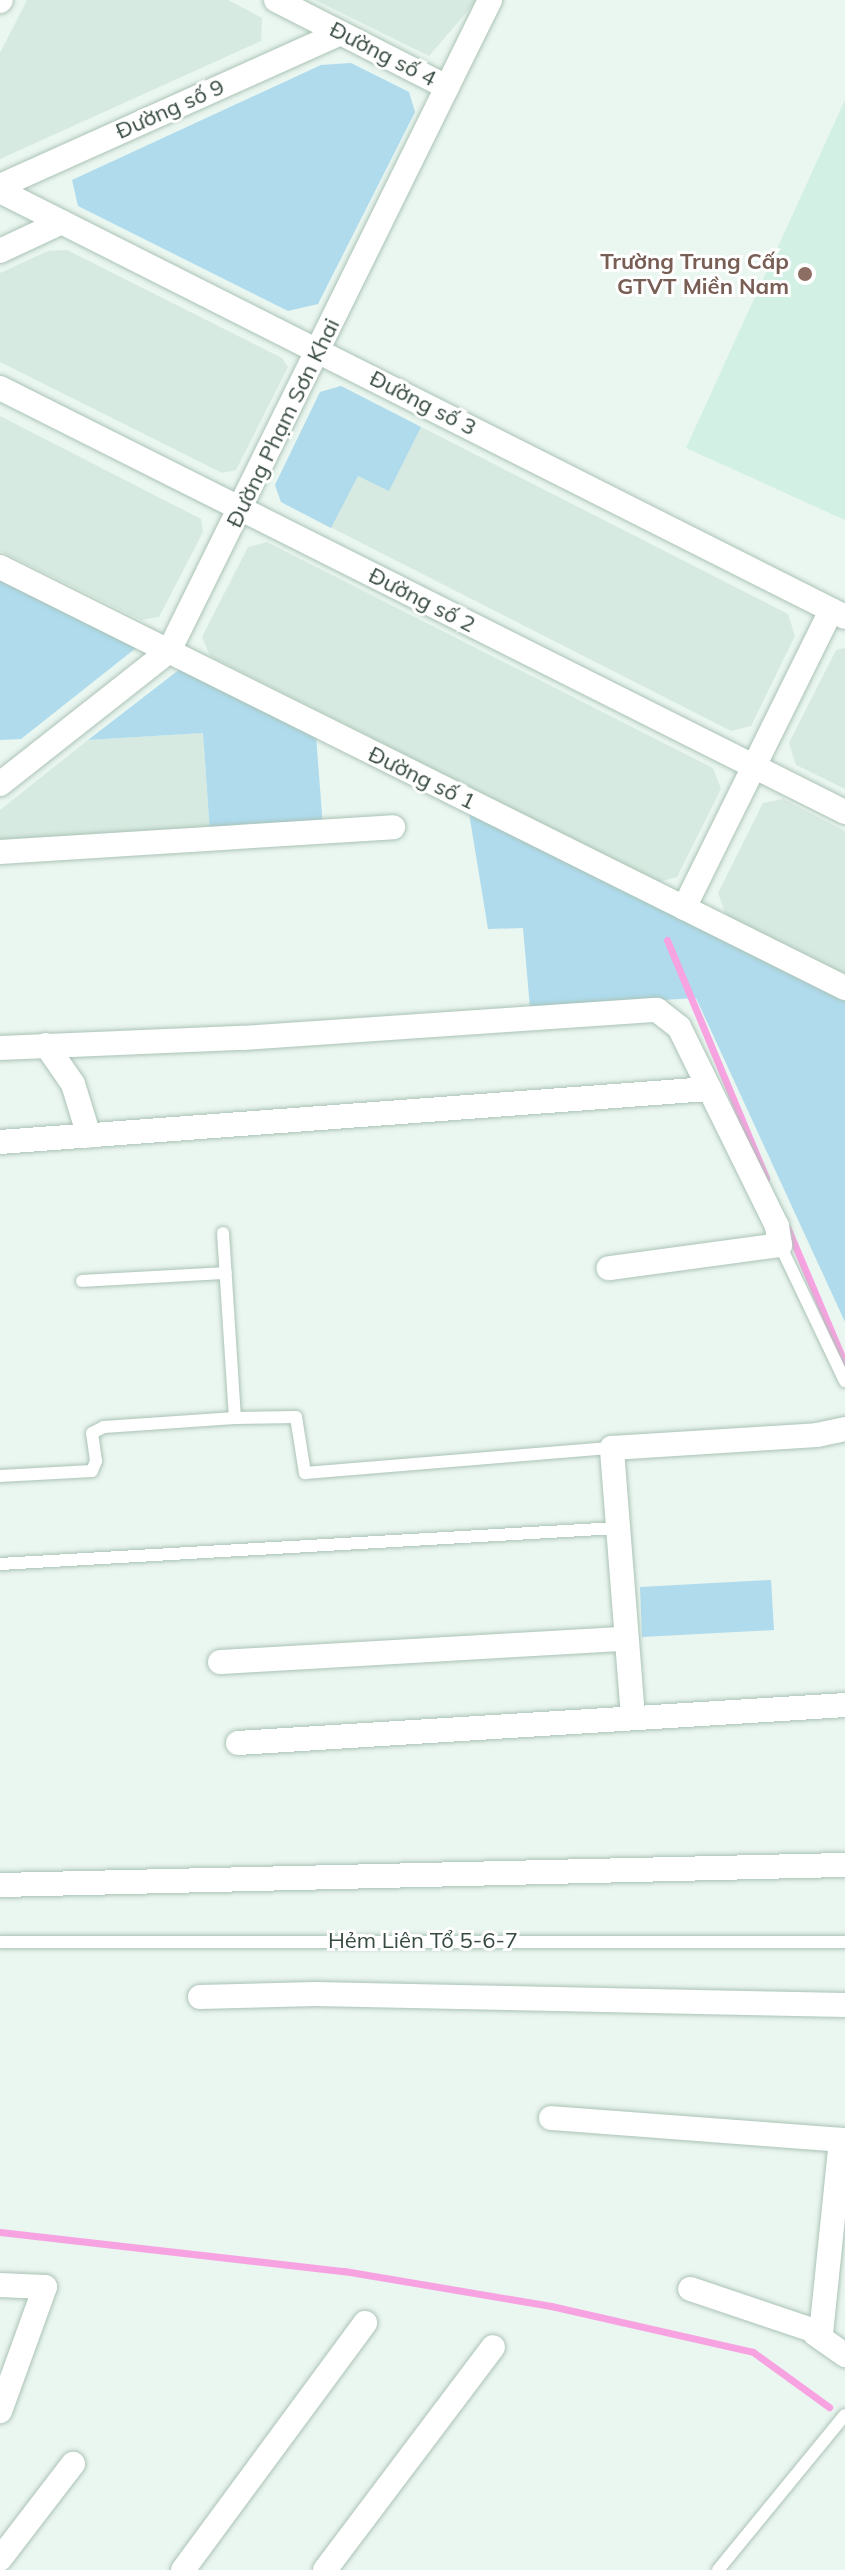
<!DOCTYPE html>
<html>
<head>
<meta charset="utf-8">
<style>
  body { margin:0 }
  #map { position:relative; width:845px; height:2570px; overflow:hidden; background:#eaf6f0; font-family:Mulish,sans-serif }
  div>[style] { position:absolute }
  .residential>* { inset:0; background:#d7eae1 }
  .education>* { inset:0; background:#d2f0e3 }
  .green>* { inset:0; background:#afdbed }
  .stream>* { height:7px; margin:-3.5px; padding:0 3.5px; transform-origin:3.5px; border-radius:3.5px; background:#f7a2e1 }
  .roads { filter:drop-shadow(0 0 2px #abc3b6) drop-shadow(0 0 2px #abc3b6) }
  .lane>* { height:12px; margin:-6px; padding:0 6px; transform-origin:6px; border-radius:6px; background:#fff }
  .street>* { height:24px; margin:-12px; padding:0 12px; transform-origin:12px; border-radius:12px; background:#fff }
  .dots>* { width:22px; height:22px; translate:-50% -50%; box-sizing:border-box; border:4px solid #fff; border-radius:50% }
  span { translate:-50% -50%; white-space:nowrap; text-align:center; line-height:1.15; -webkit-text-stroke:6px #fff; paint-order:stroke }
  .street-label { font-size:22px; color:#374b40 }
  .education-label { font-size:22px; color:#785e54; font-weight:700 }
  .right { translate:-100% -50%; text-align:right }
</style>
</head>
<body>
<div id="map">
  <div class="residential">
    <div style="clip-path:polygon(27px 0,228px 0,262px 18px,261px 41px,0 159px,0 53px)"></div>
    <div style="clip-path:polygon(315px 0,477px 0,429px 56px)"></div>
    <div style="clip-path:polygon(67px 250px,282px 358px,288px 367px,236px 470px,222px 473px,0 362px,0 273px,48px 251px)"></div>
    <div style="clip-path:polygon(341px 386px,788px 614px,795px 636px,751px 726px,731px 731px,281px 502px,275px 485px,320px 392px)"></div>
    <div style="clip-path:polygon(0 416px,201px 519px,203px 532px,159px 617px,141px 620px,0 551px)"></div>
    <div style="clip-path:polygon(267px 542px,713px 768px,721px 789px,677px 877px,658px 882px,210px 656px,202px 637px,248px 547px)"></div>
    <div style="clip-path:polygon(845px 648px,845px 789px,796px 765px,789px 743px,836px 650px)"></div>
    <div style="clip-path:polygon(203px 733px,210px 833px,0 847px,0 810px,88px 740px)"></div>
    <div style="clip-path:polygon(783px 799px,845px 831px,845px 974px,726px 915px,718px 893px,763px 803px)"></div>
  </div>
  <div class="education">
    <div style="clip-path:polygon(845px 100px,845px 520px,686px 448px)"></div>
  </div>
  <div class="green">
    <div style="clip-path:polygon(351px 63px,409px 92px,415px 112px,318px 304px,288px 311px,78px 206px,72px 180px,321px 65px)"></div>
    <div style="clip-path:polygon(341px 386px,421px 427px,389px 491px,358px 476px,331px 528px,281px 502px,275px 485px,320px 392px)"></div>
    <div style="clip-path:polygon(0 580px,136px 648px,21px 739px,0 740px)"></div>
    <div style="clip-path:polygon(180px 669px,316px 736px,323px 827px,210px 833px,203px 733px,88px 740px)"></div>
    <div style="clip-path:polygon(469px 813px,845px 999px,845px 1322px,696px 998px,530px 1008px,523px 928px,488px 929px)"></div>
    <div style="clip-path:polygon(771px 1580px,774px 1630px,642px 1637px,640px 1587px)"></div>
  </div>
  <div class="stream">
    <div style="left:667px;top:940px;width:258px;rotate:67.4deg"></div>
    <div style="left:788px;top:1229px;width:147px;rotate:67.1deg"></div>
    <div style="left:0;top:2232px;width:346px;rotate:6.5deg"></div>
    <div style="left:344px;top:2271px;width:210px;rotate:9.6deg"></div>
    <div style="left:551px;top:2306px;width:207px;rotate:12.8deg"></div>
    <div style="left:753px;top:2352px;width:94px;rotate:35.9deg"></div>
  </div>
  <div class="roads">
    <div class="lane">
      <div style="left:223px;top:1233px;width:185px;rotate:86.3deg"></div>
      <div style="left:235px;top:1418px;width:61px;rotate:-0.9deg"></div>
      <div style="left:296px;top:1417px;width:57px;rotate:80.9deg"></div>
      <div style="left:305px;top:1473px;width:308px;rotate:-4.7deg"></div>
      <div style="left:780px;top:1245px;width:151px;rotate:64.5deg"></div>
      <div style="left:82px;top:1281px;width:144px;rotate:-3.2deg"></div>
      <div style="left:0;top:1476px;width:92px;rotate:-3.1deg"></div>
      <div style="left:92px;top:1471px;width:11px;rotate:-68deg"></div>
      <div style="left:96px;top:1461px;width:28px;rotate:-98deg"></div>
      <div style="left:92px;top:1433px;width:13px;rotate:-27deg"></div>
      <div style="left:104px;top:1427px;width:131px;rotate:-3.9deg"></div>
      <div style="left:0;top:1564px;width:617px;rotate:-3.34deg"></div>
      <div style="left:0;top:1942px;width:845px"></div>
      <div style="left:718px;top:2570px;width:200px;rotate:-50.7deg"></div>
    </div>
    <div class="street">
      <div style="left:276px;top:0;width:192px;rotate:27deg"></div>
      <div style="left:0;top:1px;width:1px;rotate:-45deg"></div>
      <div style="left:0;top:186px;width:373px;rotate:-24.2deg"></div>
      <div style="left:0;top:191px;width:946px;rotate:26.75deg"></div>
      <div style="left:0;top:251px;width:68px;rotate:-25.1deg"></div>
      <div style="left:0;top:388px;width:945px;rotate:26.65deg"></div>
      <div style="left:0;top:567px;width:944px;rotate:26.48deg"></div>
      <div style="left:0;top:784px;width:215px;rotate:-38.2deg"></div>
      <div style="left:169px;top:651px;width:726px;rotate:-63.75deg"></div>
      <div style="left:0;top:852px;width:394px;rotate:-3.6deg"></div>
      <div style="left:684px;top:908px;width:332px;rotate:-63.7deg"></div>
      <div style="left:46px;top:1045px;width:47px;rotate:55.3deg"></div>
      <div style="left:73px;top:1084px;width:54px;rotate:72.9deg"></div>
      <div style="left:0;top:1048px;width:243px;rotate:-2.4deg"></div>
      <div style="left:243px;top:1038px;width:415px;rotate:-3.9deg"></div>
      <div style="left:657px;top:1010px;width:28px;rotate:38deg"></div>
      <div style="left:679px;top:1027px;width:222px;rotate:63.8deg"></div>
      <div style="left:777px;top:1226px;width:19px;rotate:81deg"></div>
      <div style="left:780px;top:1245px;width:173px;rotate:172.3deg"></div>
      <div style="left:0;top:1142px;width:711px;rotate:-4.28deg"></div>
      <div style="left:220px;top:1662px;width:406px;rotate:-3.3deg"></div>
      <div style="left:633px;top:1717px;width:270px;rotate:-94.5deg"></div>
      <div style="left:612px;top:1448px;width:205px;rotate:-3.6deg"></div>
      <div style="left:817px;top:1435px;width:29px;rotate:-12deg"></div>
      <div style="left:238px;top:1743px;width:608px;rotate:-3.58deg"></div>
      <div style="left:0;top:1885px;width:845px;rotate:-1.36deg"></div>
      <div style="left:200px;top:1997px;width:115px;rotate:-1.5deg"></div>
      <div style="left:315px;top:1994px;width:530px;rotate:1.19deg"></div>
      <div style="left:551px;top:2118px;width:291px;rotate:4.3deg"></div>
      <div style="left:841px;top:2140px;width:194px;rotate:95.9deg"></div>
      <div style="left:821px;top:2333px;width:138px;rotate:-161.4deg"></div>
      <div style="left:0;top:2285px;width:45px;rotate:2.5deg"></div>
      <div style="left:45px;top:2287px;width:132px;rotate:109.9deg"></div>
      <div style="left:815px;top:2334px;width:37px;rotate:35deg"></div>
      <div style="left:0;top:2559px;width:120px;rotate:-52.5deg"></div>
      <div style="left:183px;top:2570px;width:307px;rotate:-53.6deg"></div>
      <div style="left:325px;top:2570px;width:279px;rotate:-53deg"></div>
    </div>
  </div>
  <div class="dots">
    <div style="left:805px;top:274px;background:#8d6e63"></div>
  </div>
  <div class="street-label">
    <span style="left:383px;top:54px;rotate:27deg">Đường số 4</span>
    <span style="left:170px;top:109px;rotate:-24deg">Đường số 9</span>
    <span style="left:423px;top:403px;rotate:27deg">Đường số 3</span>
    <span style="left:283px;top:423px;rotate:-64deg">Đường Phạm Sơn Khai</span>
    <span style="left:422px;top:600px;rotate:27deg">Đường số 2</span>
    <span style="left:422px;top:778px;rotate:26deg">Đường số 1</span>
    <span style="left:423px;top:1941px">Hẻm Liên Tổ 5-6-7</span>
  </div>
  <div class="education-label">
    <span class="right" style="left:789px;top:274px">Trường Trung Cấp<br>GTVT Miền Nam</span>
  </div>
</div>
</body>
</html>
